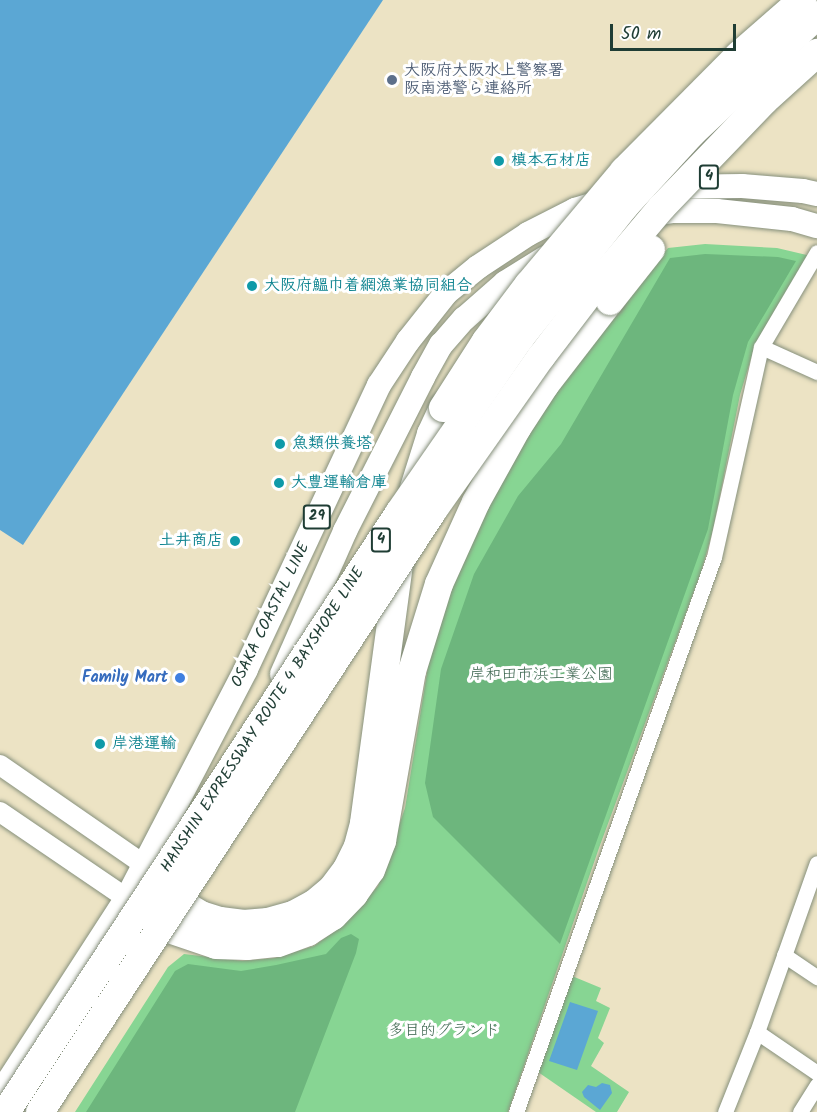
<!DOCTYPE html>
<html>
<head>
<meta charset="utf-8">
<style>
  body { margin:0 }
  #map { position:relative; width:817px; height:1112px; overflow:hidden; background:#ece3c4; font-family:Kalam,"Klee One",sans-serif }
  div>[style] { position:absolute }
  .green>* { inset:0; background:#87d593 }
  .forest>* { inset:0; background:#6db67d }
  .water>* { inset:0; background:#5ba7d4 }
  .roads { filter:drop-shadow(0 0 2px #86907c) drop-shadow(0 0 2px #86907c) }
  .minor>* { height:15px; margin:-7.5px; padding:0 7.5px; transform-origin:7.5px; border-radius:7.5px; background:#fff }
  .tertiary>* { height:20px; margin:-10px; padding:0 10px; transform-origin:10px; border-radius:10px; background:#fff }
  .primary>* { height:24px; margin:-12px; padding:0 12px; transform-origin:12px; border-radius:12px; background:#fff }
  .motorway>* { height:28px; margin:-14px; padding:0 14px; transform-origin:14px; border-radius:14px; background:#fff }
  .bridges { filter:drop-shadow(0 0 2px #86907c) drop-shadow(0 0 2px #86907c) }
  .motorway-bridge>* { height:28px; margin:-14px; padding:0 14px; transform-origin:14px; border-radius:14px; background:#fff }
  .dots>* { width:16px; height:16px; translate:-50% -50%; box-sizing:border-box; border:3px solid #fff; border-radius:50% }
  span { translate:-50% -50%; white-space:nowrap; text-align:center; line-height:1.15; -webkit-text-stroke:6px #fff; paint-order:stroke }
  .shield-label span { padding:2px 4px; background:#fff; border:2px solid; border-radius:4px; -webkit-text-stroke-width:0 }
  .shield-label { font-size:15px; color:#1f3d34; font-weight:700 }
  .service-label { font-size:16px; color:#4e5e75; font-weight:700 }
  .left { translate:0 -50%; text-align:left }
  .culture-label { font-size:16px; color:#0d838f; font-weight:700 }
  .right { translate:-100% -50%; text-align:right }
  .street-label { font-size:16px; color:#1f3d34 }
  .park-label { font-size:16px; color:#39634c }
  .shop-label { font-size:16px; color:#366cbe; font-weight:700 }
  .scale { position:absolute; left:610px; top:24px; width:126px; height:27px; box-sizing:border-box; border:3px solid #1f3d34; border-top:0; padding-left:8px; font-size:18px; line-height:21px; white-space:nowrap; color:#1f3d34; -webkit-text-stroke:4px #fff; paint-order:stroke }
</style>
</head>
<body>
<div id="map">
  <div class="green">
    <div style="clip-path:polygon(705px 244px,777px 248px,811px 256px,755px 345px,740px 395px,713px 530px,701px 572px,599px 848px,508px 1112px,75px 1112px,168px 967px,184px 954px,242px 961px,275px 958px,314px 946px,344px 924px,378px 886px,405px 808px,432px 642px,466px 552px,499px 484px,550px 401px,607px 322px,668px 248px)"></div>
    <div style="clip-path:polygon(572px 976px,601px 988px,596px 1001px,610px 1008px,598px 1038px,604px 1043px,591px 1066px,629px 1092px,617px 1112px,596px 1112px,538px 1072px)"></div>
  </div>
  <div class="forest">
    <div style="clip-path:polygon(705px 254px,778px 257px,796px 261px,748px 342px,733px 395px,708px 529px,560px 944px,433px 817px,425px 783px,441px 669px,474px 574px,518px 496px,561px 444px,670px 258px)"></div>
    <div style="clip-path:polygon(351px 934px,359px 939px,356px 953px,295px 1112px,86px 1112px,175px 971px,188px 964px,241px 971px,276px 965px,326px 954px,341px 938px)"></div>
  </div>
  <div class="water">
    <div style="clip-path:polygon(0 0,383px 0,23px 545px,0 530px)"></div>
    <div style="clip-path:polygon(570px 1002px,598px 1011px,577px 1070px,549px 1061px)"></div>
    <div style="clip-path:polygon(602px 1083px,610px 1085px,612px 1093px,600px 1110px,584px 1097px,582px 1092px,588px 1085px,596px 1087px)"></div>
  </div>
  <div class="roads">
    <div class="minor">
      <div style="left:766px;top:349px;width:56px;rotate:24.3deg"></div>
      <div style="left:784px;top:955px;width:40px;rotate:34deg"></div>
      <div style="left:757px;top:1032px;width:73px;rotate:34.3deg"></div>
      <div style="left:516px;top:1112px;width:589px;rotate:-70.37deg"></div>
      <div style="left:714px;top:557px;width:215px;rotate:-77.4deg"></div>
      <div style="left:761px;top:347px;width:110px;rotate:-59.5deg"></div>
      <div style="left:725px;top:1112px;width:86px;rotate:-68.2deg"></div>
      <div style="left:757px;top:1032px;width:179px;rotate:-70.5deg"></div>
      <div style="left:800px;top:1112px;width:32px;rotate:-58deg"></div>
    </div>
    <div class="tertiary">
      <div style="left:0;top:765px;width:174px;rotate:34.7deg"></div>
      <div style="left:143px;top:864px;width:16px;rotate:45deg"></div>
      <div style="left:0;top:812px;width:167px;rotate:34.3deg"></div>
    </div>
    <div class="primary">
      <div style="left:668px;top:187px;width:74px;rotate:-0.8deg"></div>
      <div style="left:742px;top:186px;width:61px;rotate:4.7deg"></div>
      <div style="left:803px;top:191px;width:14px;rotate:12deg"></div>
      <div style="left:647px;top:215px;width:25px;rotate:-9deg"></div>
      <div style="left:672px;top:211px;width:45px"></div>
      <div style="left:717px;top:211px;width:75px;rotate:6.1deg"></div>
      <div style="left:792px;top:219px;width:26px;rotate:16deg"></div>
      <div style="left:282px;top:674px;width:156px;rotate:-66.2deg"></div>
      <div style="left:345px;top:531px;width:173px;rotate:-63.1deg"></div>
      <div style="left:423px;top:377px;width:37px;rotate:-61deg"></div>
      <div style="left:441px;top:345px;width:35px;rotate:-49deg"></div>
      <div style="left:464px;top:319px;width:55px;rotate:-41.3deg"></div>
      <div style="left:505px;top:283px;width:47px;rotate:-32deg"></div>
      <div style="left:0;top:1094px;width:234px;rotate:-57.1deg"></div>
      <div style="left:127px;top:898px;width:258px;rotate:-62.5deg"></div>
      <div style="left:246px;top:669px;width:314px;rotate:-64.9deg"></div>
      <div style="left:379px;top:385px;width:53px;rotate:-56.6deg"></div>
      <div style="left:408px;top:341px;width:61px;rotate:-51.6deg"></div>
      <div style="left:446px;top:293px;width:41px;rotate:-39.1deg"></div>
      <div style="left:478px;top:267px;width:60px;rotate:-33.4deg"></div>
      <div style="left:528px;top:234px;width:53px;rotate:-27.1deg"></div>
      <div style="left:575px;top:210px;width:28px;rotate:-17deg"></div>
    </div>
    <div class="motorway">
      <div style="left:414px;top:488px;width:57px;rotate:-72.5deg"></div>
      <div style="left:431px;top:434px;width:29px;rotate:-65deg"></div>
      <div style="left:186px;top:906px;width:17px;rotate:31deg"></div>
      <div style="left:201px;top:915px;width:20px;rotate:18deg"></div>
      <div style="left:220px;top:921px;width:24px;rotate:7deg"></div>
      <div style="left:244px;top:924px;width:24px;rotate:-5deg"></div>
      <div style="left:268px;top:922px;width:26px;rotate:-16deg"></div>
      <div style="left:293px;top:915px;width:24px;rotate:-28deg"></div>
      <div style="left:314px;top:904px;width:23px;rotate:-40deg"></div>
      <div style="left:332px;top:889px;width:25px;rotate:-53deg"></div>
      <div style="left:347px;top:869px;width:25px;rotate:-64deg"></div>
      <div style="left:358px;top:846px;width:24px;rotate:-75deg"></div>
      <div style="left:364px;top:823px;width:268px;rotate:-82.3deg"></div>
      <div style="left:172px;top:930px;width:46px;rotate:18.8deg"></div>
      <div style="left:216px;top:945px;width:31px;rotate:2deg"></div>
      <div style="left:247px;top:946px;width:31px;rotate:-6deg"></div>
      <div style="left:278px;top:943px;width:32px;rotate:-20deg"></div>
      <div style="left:308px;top:932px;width:30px;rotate:-33deg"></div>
      <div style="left:333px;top:916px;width:30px;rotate:-46deg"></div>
      <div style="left:354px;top:894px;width:29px;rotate:-55deg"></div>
      <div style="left:371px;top:870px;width:31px;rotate:-69deg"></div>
      <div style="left:382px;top:841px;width:173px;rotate:-80deg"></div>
      <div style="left:412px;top:671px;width:91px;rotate:-72.8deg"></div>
      <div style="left:439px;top:584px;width:90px;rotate:-65.7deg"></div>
      <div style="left:476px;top:502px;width:85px;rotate:-61deg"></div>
      <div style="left:517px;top:428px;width:51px;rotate:-56.9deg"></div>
      <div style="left:545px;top:385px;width:106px;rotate:-52.3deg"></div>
    </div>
  </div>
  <div class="bridges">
    <div class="motorway-bridge">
      <div style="left:610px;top:301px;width:66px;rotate:-51.7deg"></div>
      <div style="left:443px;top:408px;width:80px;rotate:-57.3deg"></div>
      <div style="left:486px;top:341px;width:71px;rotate:-53deg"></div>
      <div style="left:529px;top:284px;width:148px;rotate:-49.9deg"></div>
      <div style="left:624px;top:171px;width:163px;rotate:-45.2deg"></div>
      <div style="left:739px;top:55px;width:84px;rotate:-41.1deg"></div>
      <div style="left:6px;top:1112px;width:716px;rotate:-56.73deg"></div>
      <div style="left:399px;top:513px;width:213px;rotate:-55.3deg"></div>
      <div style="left:520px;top:338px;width:169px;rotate:-51.5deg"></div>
      <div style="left:625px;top:206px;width:99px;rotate:-47.5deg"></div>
      <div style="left:692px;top:133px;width:172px;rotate:-43.3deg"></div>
      <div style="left:40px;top:1112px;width:720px;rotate:-56.84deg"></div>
      <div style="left:434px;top:509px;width:186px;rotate:-54.9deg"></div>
      <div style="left:541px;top:357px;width:84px;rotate:-52.7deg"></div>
      <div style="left:592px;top:290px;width:109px;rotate:-49.9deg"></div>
      <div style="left:662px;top:207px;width:147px;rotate:-46.1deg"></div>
      <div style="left:764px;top:101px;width:72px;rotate:-42.2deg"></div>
    </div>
  </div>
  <div class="dots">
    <div style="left:392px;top:80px;background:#5c6f8a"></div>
    <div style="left:499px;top:161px;background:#0f9aa8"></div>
    <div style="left:252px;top:286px;background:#0f9aa8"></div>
    <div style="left:280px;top:444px;background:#0f9aa8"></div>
    <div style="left:279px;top:483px;background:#0f9aa8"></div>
    <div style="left:235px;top:541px;background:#0f9aa8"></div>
    <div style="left:180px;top:678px;background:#3f7fe0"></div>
    <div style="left:100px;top:744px;background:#0f9aa8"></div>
  </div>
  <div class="shield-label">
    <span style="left:709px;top:177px">4</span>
    <span style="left:317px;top:517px">29</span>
    <span style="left:381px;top:540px">4</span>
  </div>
  <div class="service-label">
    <span class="left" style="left:404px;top:80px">大阪府大阪水上警察署<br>阪南港警ら連絡所</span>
  </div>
  <div class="culture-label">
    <span class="left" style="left:511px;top:161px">槙本石材店</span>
    <span class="left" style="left:264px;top:286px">大阪府鰮巾着網漁業協同組合</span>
    <span class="left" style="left:292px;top:444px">魚類供養塔</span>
    <span class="left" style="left:291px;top:483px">大豊運輸倉庫</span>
    <span class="right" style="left:223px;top:541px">土井商店</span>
    <span class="left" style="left:112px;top:744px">岸港運輸</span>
  </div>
  <div class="street-label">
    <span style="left:271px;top:615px;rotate:-64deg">OSAKA COASTAL LINE</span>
    <span style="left:263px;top:720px;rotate:-57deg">HANSHIN EXPRESSWAY ROUTE 4 BAYSHORE LINE</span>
  </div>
  <div class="park-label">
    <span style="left:541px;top:675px">岸和田市浜工業公園</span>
    <span style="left:444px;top:1031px">多目的グランド</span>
  </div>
  <div class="shop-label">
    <span class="right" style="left:168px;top:678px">Family Mart</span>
  </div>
  <div class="scale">50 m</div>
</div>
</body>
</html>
